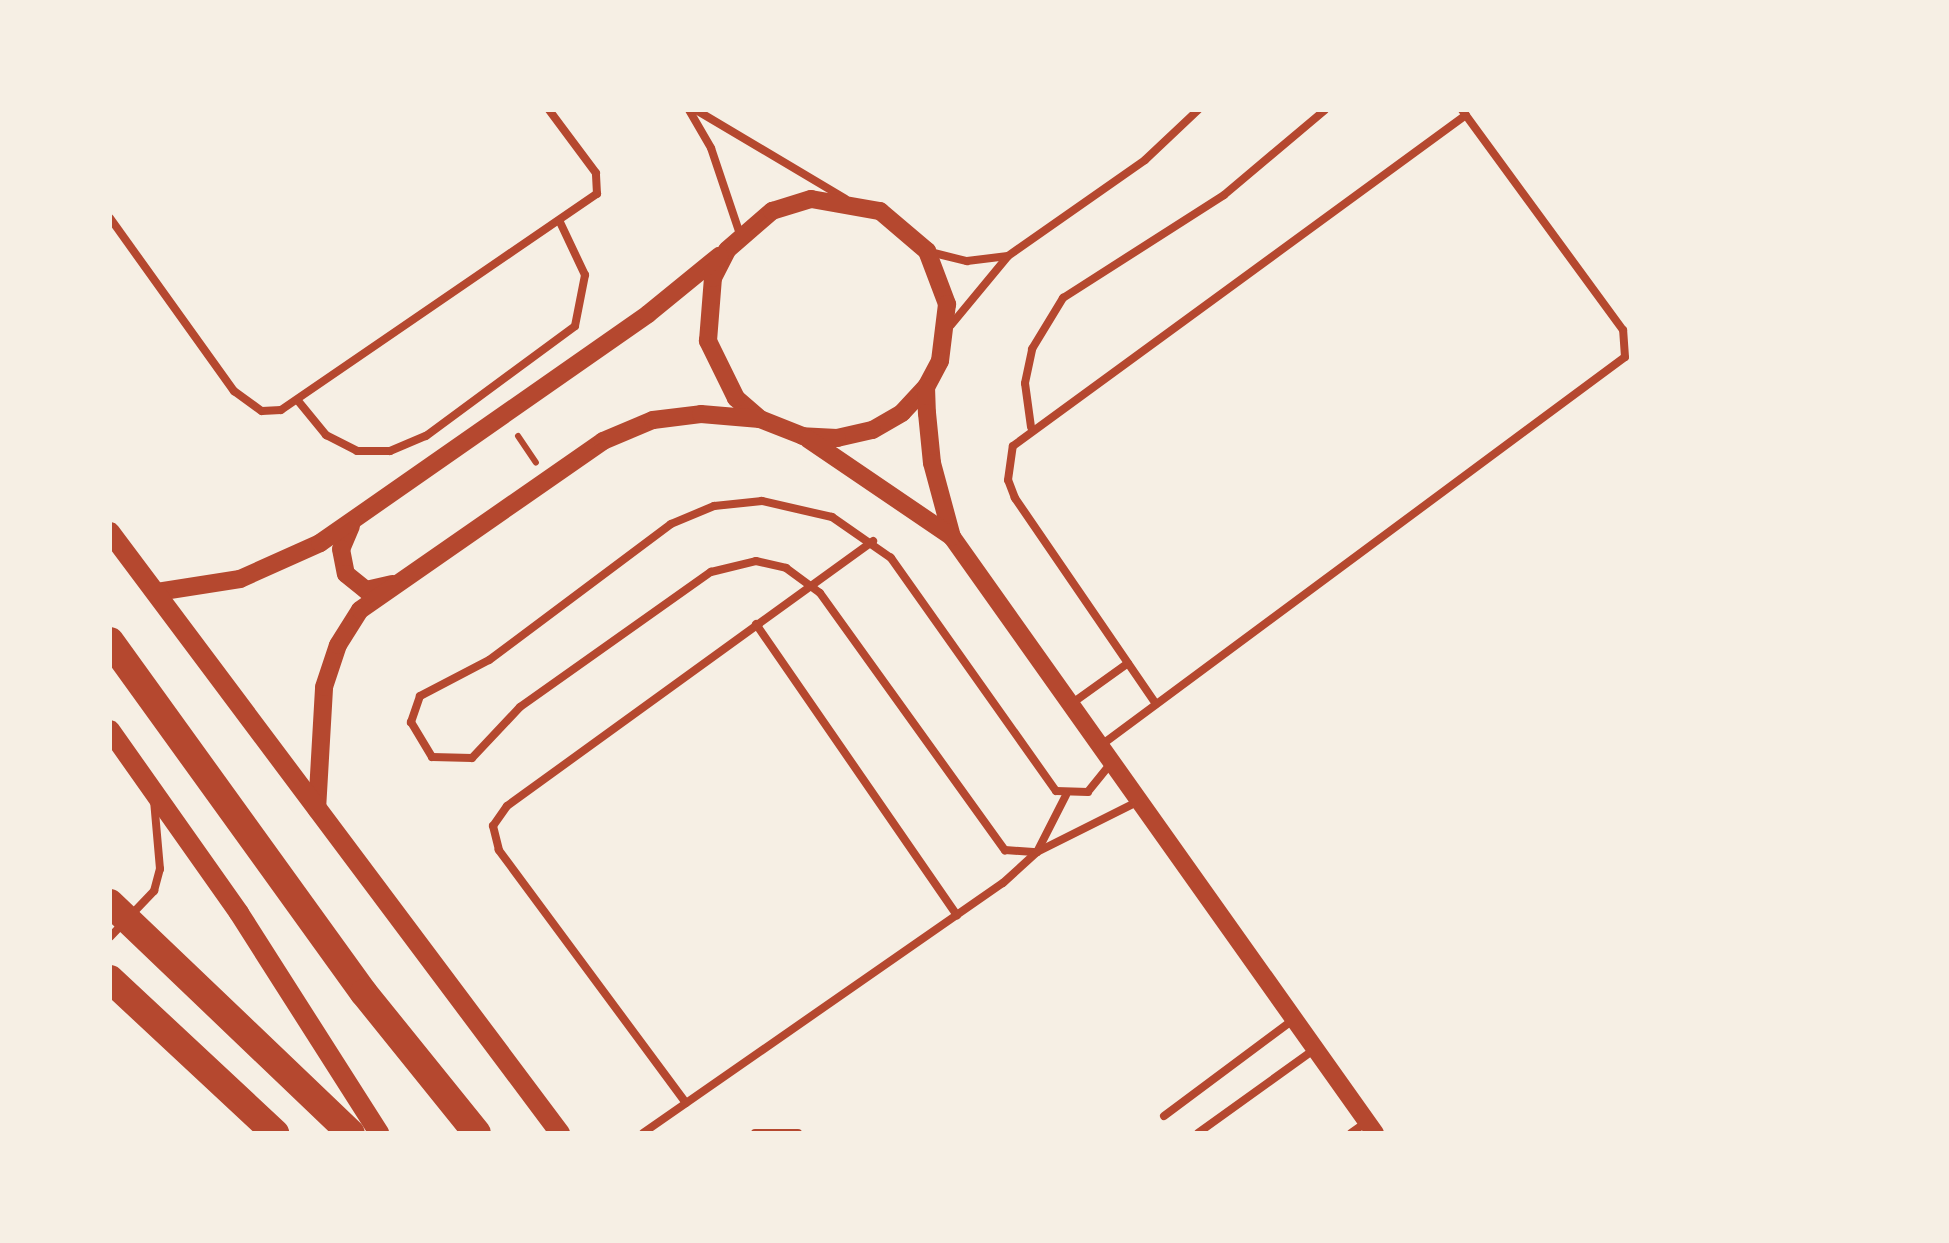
<!DOCTYPE html>
<html>
<head>
<meta charset="utf-8">
<style>
  body { margin:0 }
  #map { position:relative; width:1949px; height:1243px; overflow:hidden; background:#f6efe4; font-family:"Nunito Sans",sans-serif }
  div>[style] { position:absolute }
  .path>* { height:6px; margin:-3px; padding:0 3px; transform-origin:3px; border-radius:3px; background:#b5482f }
  .service>* { height:8px; margin:-4px; padding:0 4px; transform-origin:4px; border-radius:4px; background:#b5482f }
  .tertiary>* { height:18px; margin:-9px; padding:0 9px; transform-origin:9px; border-radius:9px; background:#b5482f }
  .secondary>* { height:20px; margin:-10px; padding:0 10px; transform-origin:10px; border-radius:10px; background:#b5482f }
  .trunk>* { height:28px; margin:-14px; padding:0 14px; transform-origin:14px; border-radius:14px; background:#b5482f }
  span { translate:-50% -50%; white-space:nowrap; text-align:center; line-height:1.15; -webkit-text-stroke:10px #f6efe4; paint-order:stroke }
  .frame { position:absolute; inset:0; border:112px solid #f6efe4; pointer-events:none }
</style>
</head>
<body>
<div id="map">
  <div class="path">
    <div style="left:518px;top:436px;width:32px;rotate:56deg"></div>
  </div>
  <div class="service">
    <div style="left:689px;top:110px;width:44px;rotate:59.9deg"></div>
    <div style="left:711px;top:148px;width:91px;rotate:71.4deg"></div>
    <div style="left:696px;top:110px;width:174px;rotate:30.7deg"></div>
    <div style="left:110px;top:218px;width:213px;rotate:54.4deg"></div>
    <div style="left:234px;top:391px;width:34px;rotate:36deg"></div>
    <div style="left:262px;top:411px;width:19px;rotate:-3deg"></div>
    <div style="left:281px;top:410px;width:383px;rotate:-34.4deg"></div>
    <div style="left:597px;top:194px;width:21px;rotate:-93deg"></div>
    <div style="left:596px;top:173px;width:79px;rotate:-126.7deg"></div>
    <div style="left:930px;top:252px;width:38px;rotate:14deg"></div>
    <div style="left:967px;top:261px;width:41px;rotate:-7deg"></div>
    <div style="left:951px;top:325px;width:89px;rotate:-50.4deg"></div>
    <div style="left:1008px;top:256px;width:167px;rotate:-35deg"></div>
    <div style="left:1145px;top:160px;width:73px;rotate:-43.3deg"></div>
    <div style="left:299px;top:402px;width:43px;rotate:50.7deg"></div>
    <div style="left:326px;top:435px;width:35px;rotate:27deg"></div>
    <div style="left:357px;top:451px;width:33px"></div>
    <div style="left:390px;top:451px;width:39px;rotate:-23deg"></div>
    <div style="left:426px;top:436px;width:185px;rotate:-36.4deg"></div>
    <div style="left:575px;top:326px;width:52px;rotate:-78.9deg"></div>
    <div style="left:585px;top:275px;width:59px;rotate:-115.3deg"></div>
    <div style="left:1031px;top:427px;width:44px;rotate:-97.8deg"></div>
    <div style="left:1025px;top:383px;width:35px;rotate:-78deg"></div>
    <div style="left:1032px;top:349px;width:60px;rotate:-58.7deg"></div>
    <div style="left:1063px;top:298px;width:191px;rotate:-32.6deg"></div>
    <div style="left:1224px;top:195px;width:132px;rotate:-40.1deg"></div>
    <div style="left:756px;top:624px;width:354px;rotate:55.4deg"></div>
    <div style="left:1071px;top:704px;width:70px;rotate:-35.7deg"></div>
    <div style="left:1156px;top:704px;width:250px;rotate:-124.4deg"></div>
    <div style="left:1015px;top:498px;width:19px;rotate:-111deg"></div>
    <div style="left:1008px;top:480px;width:34px;rotate:-82deg"></div>
    <div style="left:1013px;top:446px;width:561px;rotate:-36.16deg"></div>
    <div style="left:1100px;top:746px;width:653px;rotate:-36.54deg"></div>
    <div style="left:1625px;top:357px;width:27px;rotate:-94deg"></div>
    <div style="left:1623px;top:330px;width:273px;rotate:-126.2deg"></div>
    <div style="left:1112px;top:762px;width:38px;rotate:129deg"></div>
    <div style="left:1088px;top:792px;width:32px;rotate:-178deg"></div>
    <div style="left:1056px;top:791px;width:286px;rotate:-125.3deg"></div>
    <div style="left:891px;top:558px;width:72px;rotate:-145.2deg"></div>
    <div style="left:832px;top:517px;width:72px;rotate:-167.1deg"></div>
    <div style="left:762px;top:501px;width:48px;rotate:174.1deg"></div>
    <div style="left:714px;top:506px;width:47px;rotate:157.3deg"></div>
    <div style="left:671px;top:524px;width:227px;rotate:143.2deg"></div>
    <div style="left:489px;top:660px;width:78px;rotate:152.4deg"></div>
    <div style="left:420px;top:696px;width:28px;rotate:109deg"></div>
    <div style="left:411px;top:722px;width:41px;rotate:59deg"></div>
    <div style="left:432px;top:757px;width:40px;rotate:1.4deg"></div>
    <div style="left:472px;top:758px;width:70px;rotate:-46.7deg"></div>
    <div style="left:520px;top:707px;width:234px;rotate:-35.3deg"></div>
    <div style="left:711px;top:572px;width:46px;rotate:-13.7deg"></div>
    <div style="left:756px;top:561px;width:31px;rotate:13deg"></div>
    <div style="left:786px;top:568px;width:42px;rotate:36.3deg"></div>
    <div style="left:820px;top:593px;width:317px;rotate:54.3deg"></div>
    <div style="left:1005px;top:850px;width:32px;rotate:4deg"></div>
    <div style="left:1037px;top:852px;width:112px;rotate:-26.6deg"></div>
    <div style="left:110px;top:937px;width:64px;rotate:-46.3deg"></div>
    <div style="left:154px;top:891px;width:23px;rotate:-75deg"></div>
    <div style="left:160px;top:869px;width:68px;rotate:-95deg"></div>
    <div style="left:686px;top:1103px;width:315px;rotate:-126.5deg"></div>
    <div style="left:499px;top:850px;width:25px;rotate:-104deg"></div>
    <div style="left:493px;top:826px;width:24px;rotate:-55deg"></div>
    <div style="left:507px;top:806px;width:452px;rotate:-35.9deg"></div>
    <div style="left:1164px;top:1116px;width:162px;rotate:-36.7deg"></div>
    <div style="left:643px;top:1133px;width:438px;rotate:-34.8deg"></div>
    <div style="left:1003px;top:883px;width:46px;rotate:-42.4deg"></div>
    <div style="left:1037px;top:852px;width:64px;rotate:-63deg"></div>
    <div style="left:755px;top:1133px;width:43px"></div>
    <div style="left:1198px;top:1133px;width:144px;rotate:-35.7deg"></div>
    <div style="left:1351px;top:1133px;width:19px;rotate:-35deg"></div>
  </div>
  <div class="tertiary">
    <div style="left:926px;top:387px;width:35px;rotate:133deg"></div>
    <div style="left:902px;top:413px;width:34px;rotate:150deg"></div>
    <div style="left:872px;top:430px;width:36px;rotate:167deg"></div>
    <div style="left:837px;top:438px;width:34px;rotate:-177deg"></div>
    <div style="left:803px;top:436px;width:46px;rotate:-158.4deg"></div>
    <div style="left:760px;top:419px;width:32px;rotate:-139deg"></div>
    <div style="left:736px;top:398px;width:64px;rotate:-116.2deg"></div>
    <div style="left:708px;top:341px;width:63px;rotate:-85.5deg"></div>
    <div style="left:713px;top:278px;width:31px;rotate:-63deg"></div>
    <div style="left:727px;top:250px;width:60px;rotate:-40.9deg"></div>
    <div style="left:772px;top:211px;width:41px;rotate:-17.1deg"></div>
    <div style="left:811px;top:199px;width:70px;rotate:9.9deg"></div>
    <div style="left:880px;top:211px;width:62px;rotate:40.4deg"></div>
    <div style="left:927px;top:251px;width:57px;rotate:69.3deg"></div>
    <div style="left:947px;top:304px;width:57px;rotate:97deg"></div>
    <div style="left:940px;top:361px;width:30px;rotate:118deg"></div>
    <div style="left:926px;top:387px;width:26px;rotate:88deg"></div>
    <div style="left:927px;top:413px;width:50px;rotate:84.3deg"></div>
    <div style="left:932px;top:463px;width:77px;rotate:74.9deg"></div>
    <div style="left:952px;top:537px;width:731px;rotate:54.64deg"></div>
    <div style="left:808px;top:439px;width:174px;rotate:34.2deg"></div>
    <div style="left:351px;top:526px;width:25px;rotate:113deg"></div>
    <div style="left:341px;top:549px;width:25px;rotate:79deg"></div>
    <div style="left:346px;top:574px;width:26px;rotate:39deg"></div>
    <div style="left:366px;top:590px;width:27px;rotate:-13deg"></div>
    <div style="left:157px;top:592px;width:84px;rotate:-8.9deg"></div>
    <div style="left:240px;top:579px;width:88px;rotate:-24.2deg"></div>
    <div style="left:320px;top:543px;width:400px;rotate:-34.9deg"></div>
    <div style="left:648px;top:314px;width:92px;rotate:-39.2deg"></div>
    <div style="left:317px;top:810px;width:123px;rotate:-86.7deg"></div>
    <div style="left:324px;top:687px;width:44px;rotate:-71.6deg"></div>
    <div style="left:338px;top:645px;width:41px;rotate:-57.8deg"></div>
    <div style="left:360px;top:610px;width:296px;rotate:-34.8deg"></div>
    <div style="left:603px;top:441px;width:54px;rotate:-22.8deg"></div>
    <div style="left:653px;top:420px;width:48px;rotate:-7.1deg"></div>
    <div style="left:701px;top:414px;width:59px;rotate:4.8deg"></div>
  </div>
  <div class="secondary">
    <div style="left:110px;top:532px;width:751px;rotate:53.18deg"></div>
    <div style="left:110px;top:730px;width:224px;rotate:54.8deg"></div>
    <div style="left:239px;top:913px;width:261px;rotate:57.5deg"></div>
  </div>
  <div class="trunk">
    <div style="left:110px;top:641px;width:434px;rotate:54.2deg"></div>
    <div style="left:364px;top:993px;width:180px;rotate:51.1deg"></div>
    <div style="left:110px;top:903px;width:333px;rotate:43.7deg"></div>
    <div style="left:110px;top:979px;width:226px;rotate:43deg"></div>
  </div>
  <div class="frame"></div>
</div>
</body>
</html>
